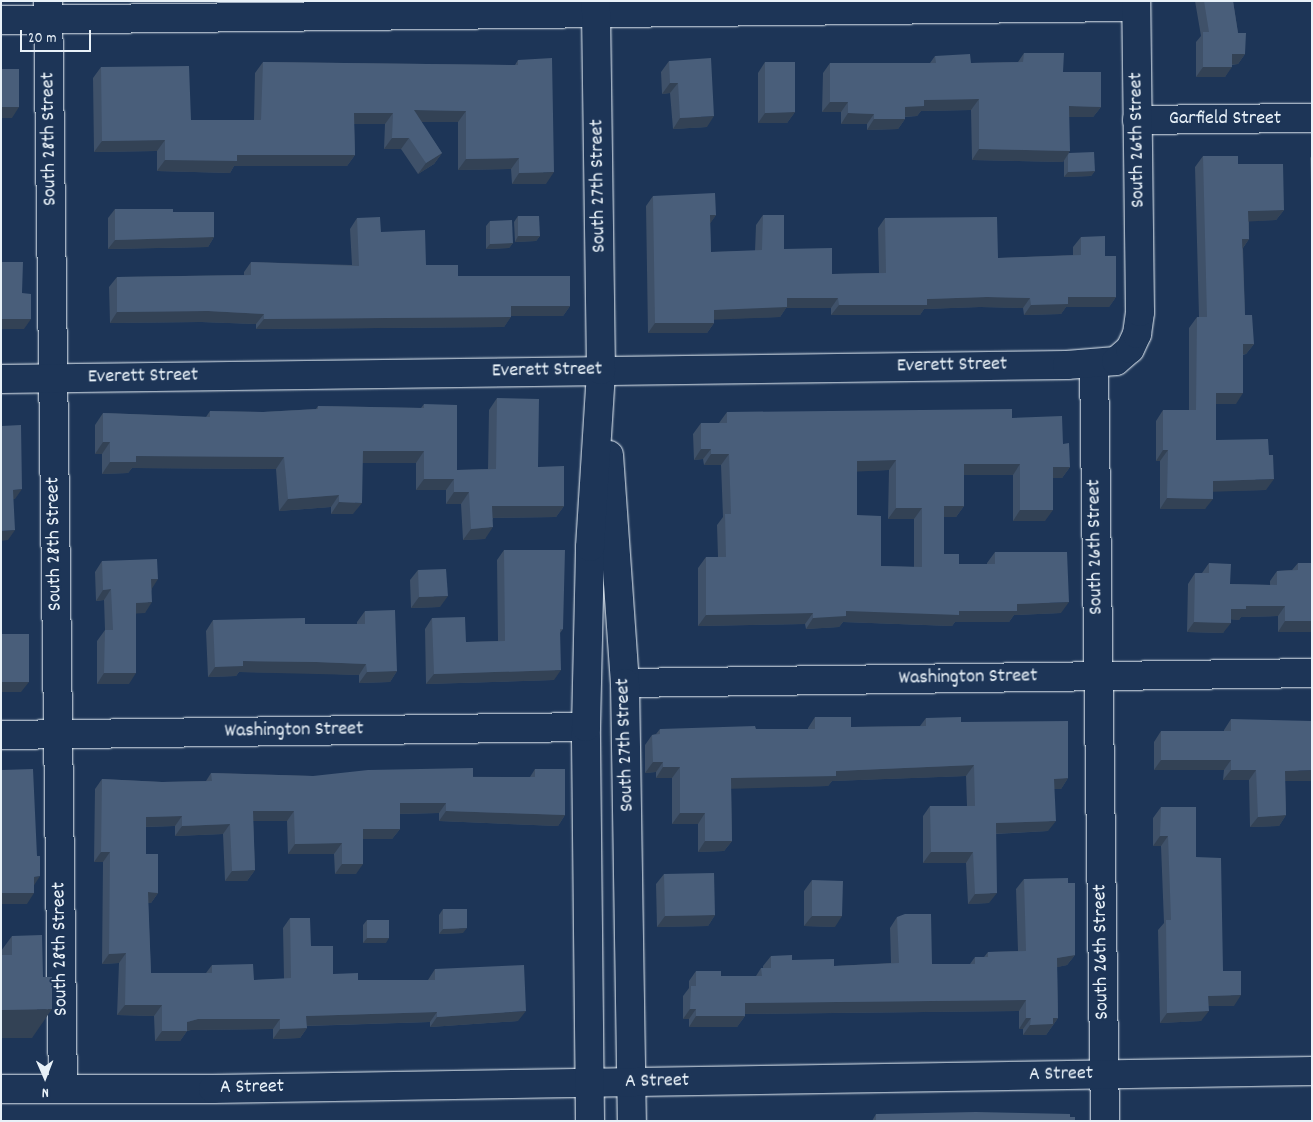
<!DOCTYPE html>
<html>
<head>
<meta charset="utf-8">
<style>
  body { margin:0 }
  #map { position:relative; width:1313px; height:1122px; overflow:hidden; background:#1d3557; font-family:Dekko,sans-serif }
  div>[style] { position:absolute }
  .roads { filter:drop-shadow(0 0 1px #e8f1f8) drop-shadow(0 0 1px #e8f1f8) }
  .street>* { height:28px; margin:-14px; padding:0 14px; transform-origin:14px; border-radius:14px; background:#1d3557 }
  .secondary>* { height:28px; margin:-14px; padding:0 14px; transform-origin:14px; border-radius:14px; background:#1d3557 }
  .wall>* { inset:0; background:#3f5169 }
  .shaded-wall>* { inset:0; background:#334255 }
  .building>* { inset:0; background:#495e7a }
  span { translate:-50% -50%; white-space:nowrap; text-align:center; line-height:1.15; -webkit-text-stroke:4px #1d3557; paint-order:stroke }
  .street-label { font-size:20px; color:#e8f1f8 }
  .frame { position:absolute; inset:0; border:2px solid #e8f1f8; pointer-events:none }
  .north { position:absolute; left:20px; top:1052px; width:50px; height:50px; -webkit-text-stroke:4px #1d3557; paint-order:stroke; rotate:179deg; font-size:14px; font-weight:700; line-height:20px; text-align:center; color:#e8f1f8 }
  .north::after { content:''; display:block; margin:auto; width:18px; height:22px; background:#e8f1f8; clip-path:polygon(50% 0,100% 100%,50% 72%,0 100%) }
  .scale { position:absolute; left:20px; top:30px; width:71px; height:22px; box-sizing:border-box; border:2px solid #e8f1f8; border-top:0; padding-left:6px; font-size:15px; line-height:18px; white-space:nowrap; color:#e8f1f8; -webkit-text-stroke:4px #1d3557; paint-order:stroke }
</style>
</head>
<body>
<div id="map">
  <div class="roads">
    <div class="street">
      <div style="left:48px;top:2px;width:1085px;rotate:89.21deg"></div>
      <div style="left:1px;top:20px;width:1135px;rotate:-0.66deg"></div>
      <div style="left:1137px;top:120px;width:175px;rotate:-0.7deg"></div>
      <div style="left:1094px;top:364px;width:757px;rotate:89.17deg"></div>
      <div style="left:1px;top:379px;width:1066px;rotate:-0.75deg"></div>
      <div style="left:1067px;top:365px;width:49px;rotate:-4.7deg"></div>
      <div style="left:1116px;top:361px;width:18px;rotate:-41deg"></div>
      <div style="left:1130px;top:349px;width:17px;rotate:-65deg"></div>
      <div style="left:1137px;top:334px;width:22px;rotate:-82deg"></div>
      <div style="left:1140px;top:312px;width:311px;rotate:-90.7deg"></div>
      <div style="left:625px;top:683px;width:687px;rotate:-0.83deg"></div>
      <div style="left:1px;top:735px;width:585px;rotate:-0.78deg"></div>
    </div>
    <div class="secondary">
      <div style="left:609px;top:455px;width:229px;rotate:86deg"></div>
      <div style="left:625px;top:683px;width:438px;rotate:89.1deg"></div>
      <div style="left:1px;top:1089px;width:212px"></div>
      <div style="left:213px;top:1089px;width:1099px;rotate:-0.94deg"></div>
      <div style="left:590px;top:1121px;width:394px;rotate:-90.6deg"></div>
      <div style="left:586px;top:727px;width:180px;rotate:-88.7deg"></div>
      <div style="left:590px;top:547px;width:177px;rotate:-86.4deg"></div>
      <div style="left:601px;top:370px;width:369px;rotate:-90.8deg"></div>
    </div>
  </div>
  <div class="wall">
    <div style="clip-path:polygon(1195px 1px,1233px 1px,1238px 33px,1245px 54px,1238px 64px,1232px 65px,1225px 77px,1196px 77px,1196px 42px,1201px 36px)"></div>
    <div style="clip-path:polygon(1024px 53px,1063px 72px,1101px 107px,1093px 117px,1069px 117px,1069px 153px,1095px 171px,1091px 176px,1064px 177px,1064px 160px,1063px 162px,972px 160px,971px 110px,921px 111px,917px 116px,905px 117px,905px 119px,898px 129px,867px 130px,867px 124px,841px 124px,841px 112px,822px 112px,823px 73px,830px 63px,930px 63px,935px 56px,971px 63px,1018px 62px)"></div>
    <div style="clip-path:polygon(518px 60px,546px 184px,512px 184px,511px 169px,458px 170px,458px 122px,421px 122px,442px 153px,434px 164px,418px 174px,401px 149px,384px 149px,385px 124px,354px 124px,355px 155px,347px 166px,234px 166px,230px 173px,157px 171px,157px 151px,94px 152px,93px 78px,101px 67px,191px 120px,254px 120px,255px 73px,263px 62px,515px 65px)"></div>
    <div style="clip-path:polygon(669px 61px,707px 127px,673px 129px,670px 93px,662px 94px,661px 72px)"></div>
    <div style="clip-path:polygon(765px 62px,795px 112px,787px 123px,758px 123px,758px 73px)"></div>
    <div style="clip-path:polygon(1312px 155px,1312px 187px,1311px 187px,1310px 158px)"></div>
    <div style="clip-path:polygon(1203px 156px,1238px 164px,1284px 210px,1276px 220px,1249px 221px,1249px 239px,1243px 248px,1245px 315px,1254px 344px,1246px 354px,1243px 355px,1236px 404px,1216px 404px,1216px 440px,1266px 490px,1213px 491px,1205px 509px,1160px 509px,1160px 461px,1156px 461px,1156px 421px,1163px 410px,1189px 410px,1189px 328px,1197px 317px,1199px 317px,1195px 167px)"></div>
    <div style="clip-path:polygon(653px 196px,716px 215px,710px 223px,711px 252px,755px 251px,756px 225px,763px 215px,784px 249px,832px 274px,879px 273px,878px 228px,885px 218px,998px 258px,1073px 255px,1073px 247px,1081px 237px,1105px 256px,1116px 297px,1109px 307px,1066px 307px,1061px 314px,1024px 315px,1023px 308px,980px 307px,924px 309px,920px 315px,831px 315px,831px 308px,786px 308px,780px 317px,714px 319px,714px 323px,707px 333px,648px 333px,646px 206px)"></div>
    <div style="clip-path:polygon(115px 209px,173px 212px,214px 237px,208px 247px,108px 249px,108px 218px)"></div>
    <div style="clip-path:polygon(518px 216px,540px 236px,536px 241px,515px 242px,514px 222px)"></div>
    <div style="clip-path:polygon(357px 218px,381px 232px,426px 265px,458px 276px,570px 306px,563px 316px,511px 316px,504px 327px,256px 329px,256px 324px,201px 322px,110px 323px,109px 287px,117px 277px,244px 275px,244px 272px,251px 262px,352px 265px,350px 229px)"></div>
    <div style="clip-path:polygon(490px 221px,513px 243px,509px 248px,486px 249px,486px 226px)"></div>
    <div style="clip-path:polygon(497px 398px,538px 467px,564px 506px,556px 517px,493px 518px,485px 539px,463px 540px,461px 504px,446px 504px,446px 490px,416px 490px,416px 463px,362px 463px,353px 514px,331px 514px,331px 507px,279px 511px,276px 469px,132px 468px,128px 473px,102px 474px,102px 454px,95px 454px,95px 425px,103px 413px,206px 417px,210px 411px,263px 412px,316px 409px,318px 406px,421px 408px,424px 404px,457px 470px,488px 469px,489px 410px)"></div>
    <div style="clip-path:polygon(evenodd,727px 412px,1012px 418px,1063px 444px,1070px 467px,1062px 478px,1053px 478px,1045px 521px,1013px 521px,1013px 475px,964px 475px,964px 506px,956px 517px,944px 517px,944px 554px,959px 564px,987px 564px,987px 563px,995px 552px,1061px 613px,1014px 615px,1009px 622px,955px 622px,952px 626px,843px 622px,839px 627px,806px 629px,805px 624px,698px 626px,698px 568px,706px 557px,718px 557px,717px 525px,723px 517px,721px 465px,704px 465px,703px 459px,694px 460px,693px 434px,701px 423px,719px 423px,727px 412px,889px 470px,888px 519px,914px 519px,914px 567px,881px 566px,857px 515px,857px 471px,889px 470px)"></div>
    <div style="clip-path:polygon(504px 550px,563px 629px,560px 633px,554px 680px,426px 684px,425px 629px,432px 618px,466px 642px,498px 641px,497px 560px)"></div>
    <div style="clip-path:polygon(102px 561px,152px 588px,145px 613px,136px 613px,129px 684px,97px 684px,97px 641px,105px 630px,104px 600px,96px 601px,95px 572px)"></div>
    <div style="clip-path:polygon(1209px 563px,1230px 584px,1270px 585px,1270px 581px,1277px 571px,1292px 570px,1298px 563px,1312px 632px,1278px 632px,1278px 616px,1241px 617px,1239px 620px,1231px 619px,1223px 633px,1187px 632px,1188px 584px,1195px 573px,1202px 573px)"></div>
    <div style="clip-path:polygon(418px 570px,440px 607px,411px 608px,410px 580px)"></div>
    <div style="clip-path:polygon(365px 611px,397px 671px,390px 682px,359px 683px,359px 675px,308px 673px,239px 672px,236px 676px,208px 677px,206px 631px,213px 620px,305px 624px,357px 624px,357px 622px)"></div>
    <div style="clip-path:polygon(815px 717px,851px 727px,920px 726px,926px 718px,961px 722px,1068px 778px,1061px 789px,1054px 789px,1048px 831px,996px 834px,989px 903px,968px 904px,966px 863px,923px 863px,923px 816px,930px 806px,967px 806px,966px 776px,832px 781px,828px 786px,731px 788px,732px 841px,724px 851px,698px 852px,698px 824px,672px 824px,672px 778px,656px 778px,656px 772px,645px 773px,645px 745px,652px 735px,656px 734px,660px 729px,808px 729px,808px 728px)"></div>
    <div style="clip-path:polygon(1231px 719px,1312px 781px,1285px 781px,1286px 815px,1279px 826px,1250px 827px,1249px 780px,1223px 780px,1224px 770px,1154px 770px,1154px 742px,1161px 731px,1224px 731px,1224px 730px)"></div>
    <div style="clip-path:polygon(535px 769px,565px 815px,558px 826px,439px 821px,439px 813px,400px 814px,400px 829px,392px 839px,363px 839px,356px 874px,335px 874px,334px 854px,288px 854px,287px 821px,253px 821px,255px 870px,247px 881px,225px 881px,223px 834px,175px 836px,175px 826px,146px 827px,146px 854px,158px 893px,151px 903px,148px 903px,151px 973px,206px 973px,212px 965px,254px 980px,284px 979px,283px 928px,290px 918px,311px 946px,333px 974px,358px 980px,428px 980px,435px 969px,518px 1021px,430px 1027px,430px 1022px,307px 1026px,307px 1028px,300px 1038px,273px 1039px,273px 1029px,191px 1030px,187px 1031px,180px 1041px,155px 1041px,154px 1016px,117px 1015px,119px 963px,102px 964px,103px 862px,94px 862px,95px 789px,102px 779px,162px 782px,206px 781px,211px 773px,313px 776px,530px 777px)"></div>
    <div style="clip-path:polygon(1161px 807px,1196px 857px,1223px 971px,1234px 1006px,1208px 1006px,1201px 1021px,1160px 1023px,1158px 930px,1164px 923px,1161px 846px,1153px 846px,1153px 818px)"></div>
    <div style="clip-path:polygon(664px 874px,715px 915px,708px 926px,657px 927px,656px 884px)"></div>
    <div style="clip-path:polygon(1024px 879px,1075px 955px,1067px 965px,1057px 967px,1058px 1018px,1046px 1035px,1023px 1035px,1023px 1029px,1019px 1029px,1019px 1011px,745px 1014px,745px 1016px,737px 1027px,689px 1027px,689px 1019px,683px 1019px,683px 996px,689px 988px,689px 981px,696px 971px,721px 976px,756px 976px,761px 968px,763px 968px,763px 966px,771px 956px,792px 960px,834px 966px,891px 963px,890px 928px,897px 917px,932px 964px,970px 964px,975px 957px,984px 957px,988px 952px,1018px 951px,1016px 889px)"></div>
    <div style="clip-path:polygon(812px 880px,835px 927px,804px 926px,804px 891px)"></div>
    <div style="clip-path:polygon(443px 909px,463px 933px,439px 934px,439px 915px)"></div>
    <div style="clip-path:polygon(367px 920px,386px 943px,363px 943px,363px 925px)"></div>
    <div style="clip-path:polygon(12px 936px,43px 977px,32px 1038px,1px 1038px,1px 951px)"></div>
    <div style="clip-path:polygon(876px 1114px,1070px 1117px,1075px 1121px,872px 1121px)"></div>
  </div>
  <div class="shaded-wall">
    <div style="clip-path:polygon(1232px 54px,1245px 54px,1238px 64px,1225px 65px)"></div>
    <div style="clip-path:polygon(1203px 67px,1232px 67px,1225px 77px,1196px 77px)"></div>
    <div style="clip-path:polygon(670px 83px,678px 83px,670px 93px,662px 94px)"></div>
    <div style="clip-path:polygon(979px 99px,971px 110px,921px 111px,917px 116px,898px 117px,905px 107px,924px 100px)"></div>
    <div style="clip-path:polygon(830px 102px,848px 102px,841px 112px,822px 112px)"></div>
    <div style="clip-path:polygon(1069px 106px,1101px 107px,1093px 117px,1061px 117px)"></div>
    <div style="clip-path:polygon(1px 107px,19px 107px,12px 118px,1px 118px)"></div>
    <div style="clip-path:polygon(414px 110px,466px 111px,458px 122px,406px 122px)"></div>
    <div style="clip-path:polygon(795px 112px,787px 123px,758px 123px,765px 113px)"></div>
    <div style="clip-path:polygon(354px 113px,393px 113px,385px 124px,346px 124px)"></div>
    <div style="clip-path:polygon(848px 113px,874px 114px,867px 124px,841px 124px)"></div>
    <div style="clip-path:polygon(714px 116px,707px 127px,673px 129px,680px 118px)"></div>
    <div style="clip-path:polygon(874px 119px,905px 119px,898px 129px,867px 130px)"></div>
    <div style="clip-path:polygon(392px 138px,409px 138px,401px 149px,384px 149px)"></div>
    <div style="clip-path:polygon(165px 140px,157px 151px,94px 152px,102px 141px)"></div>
    <div style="clip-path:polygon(979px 149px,1070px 151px,1063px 162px,972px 160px)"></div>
    <div style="clip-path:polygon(442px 153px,434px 164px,418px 174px,426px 163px)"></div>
    <div style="clip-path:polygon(237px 155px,355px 155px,347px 166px,234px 166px,230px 173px,157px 171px,165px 160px)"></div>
    <div style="clip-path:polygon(519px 158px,511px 169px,458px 170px,466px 159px)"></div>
    <div style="clip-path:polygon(1095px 171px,1091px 176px,1064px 177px,1068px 172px)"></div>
    <div style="clip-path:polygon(554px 172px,546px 184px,512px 184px,519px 173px)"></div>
    <div style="clip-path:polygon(1284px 210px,1276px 220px,1241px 222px,1248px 211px)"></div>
    <div style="clip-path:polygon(710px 215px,716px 215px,709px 225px)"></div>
    <div style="clip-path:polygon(518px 236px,540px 236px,536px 241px,515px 242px)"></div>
    <div style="clip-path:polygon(214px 237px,208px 247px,108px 249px,115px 240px)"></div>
    <div style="clip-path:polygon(1242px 239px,1249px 239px,1242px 249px)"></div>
    <div style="clip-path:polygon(513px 243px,509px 248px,486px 249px,490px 244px)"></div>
    <div style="clip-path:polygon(987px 297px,1030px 298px,1023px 308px,980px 307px,924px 309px,920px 315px,831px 315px,839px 305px,927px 299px)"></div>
    <div style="clip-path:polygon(1068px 297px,1116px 297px,1109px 307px,1066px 307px,1061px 314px,1024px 315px,1031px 305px)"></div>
    <div style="clip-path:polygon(787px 298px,838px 298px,831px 308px,786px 308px,780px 317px,707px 320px,714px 310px)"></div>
    <div style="clip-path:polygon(511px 306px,570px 306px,563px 316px,504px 316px)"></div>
    <div style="clip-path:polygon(208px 311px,264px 314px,256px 324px,201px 322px,110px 323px,117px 312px)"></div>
    <div style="clip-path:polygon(511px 317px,504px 327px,256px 329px,264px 319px)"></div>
    <div style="clip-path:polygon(1px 319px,31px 319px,24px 329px,1px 329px)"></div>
    <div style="clip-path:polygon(655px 323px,714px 323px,707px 333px,648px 333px)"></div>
    <div style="clip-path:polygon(1243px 344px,1254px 344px,1246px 354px,1236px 355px)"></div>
    <div style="clip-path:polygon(1216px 393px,1243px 393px,1236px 404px,1209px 404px)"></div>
    <div style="clip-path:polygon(103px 442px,110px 442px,102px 454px,95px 454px)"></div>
    <div style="clip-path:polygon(701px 449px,711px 449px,703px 459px,694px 460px)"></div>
    <div style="clip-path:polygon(1163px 450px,1168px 450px,1160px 461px,1156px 461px)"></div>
    <div style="clip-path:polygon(363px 451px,424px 451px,416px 463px,354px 463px)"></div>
    <div style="clip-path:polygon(711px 454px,729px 454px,721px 465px,704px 465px)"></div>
    <div style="clip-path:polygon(136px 456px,284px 457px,276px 469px,132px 468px,128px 473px,102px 474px,110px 462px)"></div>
    <div style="clip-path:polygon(896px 460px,889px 470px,849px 472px,857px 461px)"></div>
    <div style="clip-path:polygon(964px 464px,1020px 464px,1013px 475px,956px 475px)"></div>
    <div style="clip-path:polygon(1053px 467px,1070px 467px,1062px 478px,1045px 478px)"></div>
    <div style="clip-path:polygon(424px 479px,454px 479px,446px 490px,416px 490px)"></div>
    <div style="clip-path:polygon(1274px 479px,1266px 490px,1206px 492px,1213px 481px)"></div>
    <div style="clip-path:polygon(22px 489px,15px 499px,6px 500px,13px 490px)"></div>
    <div style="clip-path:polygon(454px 492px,469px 492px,461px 504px,446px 504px)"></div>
    <div style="clip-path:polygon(339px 495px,331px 507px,279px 511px,288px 499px)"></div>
    <div style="clip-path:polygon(1167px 498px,1213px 499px,1205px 509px,1160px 509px)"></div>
    <div style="clip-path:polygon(339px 502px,362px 503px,353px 514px,331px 514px)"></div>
    <div style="clip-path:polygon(492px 506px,564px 506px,556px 517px,484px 518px)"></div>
    <div style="clip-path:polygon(944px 506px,964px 506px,956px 517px,936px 517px)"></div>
    <div style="clip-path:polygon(896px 508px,922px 508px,914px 519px,888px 519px)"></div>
    <div style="clip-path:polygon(1020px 510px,1053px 510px,1045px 521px,1013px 521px)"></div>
    <div style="clip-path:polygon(493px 527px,485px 539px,463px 540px,471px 529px)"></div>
    <div style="clip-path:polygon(15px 530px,8px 540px,1px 541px,1px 531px)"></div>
    <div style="clip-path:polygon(151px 579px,158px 579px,151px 590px)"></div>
    <div style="clip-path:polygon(111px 589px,104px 600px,96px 601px,103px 590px)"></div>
    <div style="clip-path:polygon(448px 596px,440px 607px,411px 608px,419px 597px)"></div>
    <div style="clip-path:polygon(152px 602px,145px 613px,129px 614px,136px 603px)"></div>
    <div style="clip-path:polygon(1069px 602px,1061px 613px,1014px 615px,1009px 622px,955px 622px,952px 626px,843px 622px,839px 627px,806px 629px,813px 618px,846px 611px,959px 611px,1017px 604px)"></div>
    <div style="clip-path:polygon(1246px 606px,1285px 606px,1278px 616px,1241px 617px,1239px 620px,1224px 619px,1231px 609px)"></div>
    <div style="clip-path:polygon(813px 613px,805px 624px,698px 626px,706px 615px)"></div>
    <div style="clip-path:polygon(1285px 621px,1312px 621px,1312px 632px,1278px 632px)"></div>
    <div style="clip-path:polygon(1194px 622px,1231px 623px,1223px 633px,1187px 632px)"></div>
    <div style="clip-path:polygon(243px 661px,316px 662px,366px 664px,359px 675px,239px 672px,236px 676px,208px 677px,215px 667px)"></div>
    <div style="clip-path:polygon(561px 670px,554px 680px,426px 684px,434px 674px)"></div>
    <div style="clip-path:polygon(397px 671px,390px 682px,359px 683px,367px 672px)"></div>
    <div style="clip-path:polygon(104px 673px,136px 673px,129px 684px,97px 684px)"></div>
    <div style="clip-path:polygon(1px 682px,29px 682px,21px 692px,1px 692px)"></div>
    <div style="clip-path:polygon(1161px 760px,1231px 760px,1224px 770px,1154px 770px)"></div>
    <div style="clip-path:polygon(653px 762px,663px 762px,656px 772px,645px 773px)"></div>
    <div style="clip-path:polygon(974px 765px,966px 776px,832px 781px,828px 786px,724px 789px,731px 778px,836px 771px)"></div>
    <div style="clip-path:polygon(663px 767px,680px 767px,672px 778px,656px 778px)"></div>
    <div style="clip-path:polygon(1231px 770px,1256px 770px,1249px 780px,1223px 780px)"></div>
    <div style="clip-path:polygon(1312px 770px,1312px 781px,1278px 781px,1285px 771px)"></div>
    <div style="clip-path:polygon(1068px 778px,1061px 789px,1047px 789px,1054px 779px)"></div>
    <div style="clip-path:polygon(400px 803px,446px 803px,439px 813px,392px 814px)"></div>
    <div style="clip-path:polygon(253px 811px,294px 811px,287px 821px,246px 821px)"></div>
    <div style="clip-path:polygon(446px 811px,565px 815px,558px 826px,439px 821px)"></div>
    <div style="clip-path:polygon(680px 813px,705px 813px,698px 824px,672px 824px)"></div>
    <div style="clip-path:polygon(1286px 815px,1279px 826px,1250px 827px,1258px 817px)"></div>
    <div style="clip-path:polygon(182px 816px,175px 826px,138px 827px,146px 817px)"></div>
    <div style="clip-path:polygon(1056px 821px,1048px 831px,989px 834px,996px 823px)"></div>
    <div style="clip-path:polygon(230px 824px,223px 834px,175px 836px,182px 826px)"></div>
    <div style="clip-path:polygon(363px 829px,400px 829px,392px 839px,356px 839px)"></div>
    <div style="clip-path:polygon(1160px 836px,1168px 836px,1161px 846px,1153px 846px)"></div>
    <div style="clip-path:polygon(705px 841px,732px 841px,724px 851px,698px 852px)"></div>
    <div style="clip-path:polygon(342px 843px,334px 854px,288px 854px,295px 844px)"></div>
    <div style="clip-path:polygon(101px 852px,110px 852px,103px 862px,94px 862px)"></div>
    <div style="clip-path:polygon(931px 852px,973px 852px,966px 863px,923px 863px)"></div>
    <div style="clip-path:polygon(342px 864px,363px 864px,356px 874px,335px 874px)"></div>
    <div style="clip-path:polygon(255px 870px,247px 881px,225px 881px,232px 871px)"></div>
    <div style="clip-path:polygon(40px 876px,33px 887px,34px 877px)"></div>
    <div style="clip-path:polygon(148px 892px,158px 893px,151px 903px,140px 903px)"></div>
    <div style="clip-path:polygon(1px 893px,34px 893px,27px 904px,1px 904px)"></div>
    <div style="clip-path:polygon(997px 893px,989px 903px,968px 904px,975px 894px)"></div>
    <div style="clip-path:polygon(715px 915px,708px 926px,657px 927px,665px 916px)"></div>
    <div style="clip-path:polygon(812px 916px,842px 916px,835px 927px,804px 926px)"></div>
    <div style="clip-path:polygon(467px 928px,463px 933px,439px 934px,443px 929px)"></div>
    <div style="clip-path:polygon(367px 938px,389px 938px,386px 943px,363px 943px)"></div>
    <div style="clip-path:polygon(126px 953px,119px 963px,102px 964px,109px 954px)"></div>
    <div style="clip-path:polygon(1075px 955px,1067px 965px,1049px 969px,1057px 958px)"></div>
    <div style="clip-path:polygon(1241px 995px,1234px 1006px,1201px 1006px,1208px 996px)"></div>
    <div style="clip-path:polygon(1026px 1000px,1019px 1011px,737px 1014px,745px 1003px)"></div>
    <div style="clip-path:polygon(125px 1005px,162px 1005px,154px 1016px,117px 1015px)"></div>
    <div style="clip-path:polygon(52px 1009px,32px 1038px,1px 1038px,1px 1010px)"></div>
    <div style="clip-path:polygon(690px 1009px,696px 1009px,689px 1019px,683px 1019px)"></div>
    <div style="clip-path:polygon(526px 1011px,518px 1021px,430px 1027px,437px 1017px)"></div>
    <div style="clip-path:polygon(1209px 1011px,1201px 1021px,1160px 1023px,1167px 1013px)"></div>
    <div style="clip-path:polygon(437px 1012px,430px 1022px,299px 1026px,306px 1016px)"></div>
    <div style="clip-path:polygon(696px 1016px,745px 1016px,737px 1027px,689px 1027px)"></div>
    <div style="clip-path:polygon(1026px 1018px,1031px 1018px,1023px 1029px,1019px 1029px)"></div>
    <div style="clip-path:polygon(1053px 1018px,1058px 1018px,1046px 1035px,1023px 1035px,1030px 1025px)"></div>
    <div style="clip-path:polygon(198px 1019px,280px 1019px,273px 1029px,191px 1030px,185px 1031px,187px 1031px,180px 1041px,155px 1041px,162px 1031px,187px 1022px)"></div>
    <div style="clip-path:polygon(307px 1028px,300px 1038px,273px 1039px,280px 1029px)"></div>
  </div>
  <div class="building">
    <div style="clip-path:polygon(1204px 1px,1233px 1px,1238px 33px,1246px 33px,1245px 54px,1232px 54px,1232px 67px,1203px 67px,1203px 32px,1209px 32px)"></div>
    <div style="clip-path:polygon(1024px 53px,1064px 53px,1063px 72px,1101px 72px,1101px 107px,1069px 106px,1070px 151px,979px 149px,979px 99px,924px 100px,924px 106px,905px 107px,905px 119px,874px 119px,874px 114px,848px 113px,848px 102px,830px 102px,830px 63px,936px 63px,935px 56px,970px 54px,971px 63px,1023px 62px)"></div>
    <div style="clip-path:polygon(552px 58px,554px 172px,519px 173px,519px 158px,466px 159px,466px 111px,414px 110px,442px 153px,426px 163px,409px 138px,392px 138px,393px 113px,354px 113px,355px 155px,237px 155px,237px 161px,165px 160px,165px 140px,102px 141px,101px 67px,189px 66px,191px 120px,261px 120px,263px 62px,518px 65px,518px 60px)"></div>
    <div style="clip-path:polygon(711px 58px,714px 116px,680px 118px,678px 83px,670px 83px,669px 61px)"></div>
    <div style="clip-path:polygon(765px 62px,795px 62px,795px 112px,765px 113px)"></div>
    <div style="clip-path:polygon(1px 69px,19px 69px,19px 107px,1px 107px)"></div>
    <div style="clip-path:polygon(1094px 152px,1095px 171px,1068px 172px,1068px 155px,1069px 153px)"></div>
    <div style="clip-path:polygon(1203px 156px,1238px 156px,1238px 164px,1283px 164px,1284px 210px,1248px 211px,1249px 239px,1242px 239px,1245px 315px,1252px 315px,1254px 344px,1243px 344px,1243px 393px,1216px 393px,1216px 440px,1268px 439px,1269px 455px,1273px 455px,1274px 479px,1213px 481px,1213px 499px,1167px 498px,1168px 450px,1163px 450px,1163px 410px,1196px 410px,1197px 317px,1207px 317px)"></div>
    <div style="clip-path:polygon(715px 193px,716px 215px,710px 215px,711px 252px,762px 250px,763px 215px,784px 215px,784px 249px,832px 248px,832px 274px,886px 273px,885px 218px,997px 217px,998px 258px,1081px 255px,1081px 237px,1105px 236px,1105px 256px,1116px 256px,1116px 297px,1068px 297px,1068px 304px,1031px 305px,1030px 298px,987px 297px,927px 299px,927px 305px,839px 305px,838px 298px,787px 298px,787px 307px,714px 310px,714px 323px,655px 323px,653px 196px)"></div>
    <div style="clip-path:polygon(115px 209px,173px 209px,173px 212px,214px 212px,214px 237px,115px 240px)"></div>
    <div style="clip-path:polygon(518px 216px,539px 216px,540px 236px,518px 236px)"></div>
    <div style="clip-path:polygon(380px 217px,381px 232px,425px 230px,426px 265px,458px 265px,458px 276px,570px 276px,570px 306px,511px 306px,511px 317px,264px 319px,264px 314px,208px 311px,117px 312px,117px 277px,251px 275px,251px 262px,359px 266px,357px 218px)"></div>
    <div style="clip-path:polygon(512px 220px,513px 243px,490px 244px,490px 221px)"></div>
    <div style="clip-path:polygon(1px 262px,23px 262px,22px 293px,31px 294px,31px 319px,1px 319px)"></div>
    <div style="clip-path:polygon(497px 398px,539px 399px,538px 467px,564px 466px,564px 506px,492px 506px,493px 527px,471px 529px,469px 492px,454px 492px,454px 479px,424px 479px,424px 451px,363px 451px,362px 503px,339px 502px,339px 495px,288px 499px,284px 457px,136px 456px,136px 462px,110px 462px,110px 442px,103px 442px,103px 413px,210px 417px,210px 411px,263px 412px,318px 409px,318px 406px,424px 408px,424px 404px,457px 405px,457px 470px,496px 469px)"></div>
    <div style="clip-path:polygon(evenodd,1012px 409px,1012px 418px,1062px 416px,1063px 444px,1069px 443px,1070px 467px,1053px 467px,1053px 510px,1020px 510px,1020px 464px,964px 464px,964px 506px,944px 506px,944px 554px,959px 554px,959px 564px,995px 564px,995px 552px,1067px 552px,1069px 602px,1017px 604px,1017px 611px,959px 611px,959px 615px,846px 611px,846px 616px,813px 618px,813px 613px,706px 615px,706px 557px,726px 557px,725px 514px,731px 514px,729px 454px,711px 454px,711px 449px,701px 449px,701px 423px,727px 423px,727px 412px,1012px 409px,896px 460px,896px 508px,922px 508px,922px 567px,881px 566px,881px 516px,857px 515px,857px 461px,896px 460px)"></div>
    <div style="clip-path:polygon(21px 425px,22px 489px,13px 490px,15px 530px,1px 531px,1px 426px)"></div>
    <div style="clip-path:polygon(504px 550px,565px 550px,563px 629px,560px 629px,561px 670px,434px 674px,432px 618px,465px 617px,466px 642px,505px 641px)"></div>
    <div style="clip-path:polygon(157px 559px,158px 579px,151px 579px,152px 602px,136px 603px,136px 673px,104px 673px,105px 630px,113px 630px,111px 589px,103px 590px,102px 561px)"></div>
    <div style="clip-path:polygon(1209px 563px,1231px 564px,1230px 584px,1277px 585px,1277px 571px,1298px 570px,1298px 563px,1312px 563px,1312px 621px,1285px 621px,1285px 606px,1246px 606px,1246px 609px,1231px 609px,1231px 623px,1194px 622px,1195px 573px,1209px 573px)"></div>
    <div style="clip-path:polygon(446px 569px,448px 596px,419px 597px,418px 570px)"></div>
    <div style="clip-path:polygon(395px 610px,397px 671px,367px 672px,366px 664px,316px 662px,243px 661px,243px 666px,215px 667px,213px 620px,305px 618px,305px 624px,365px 624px,365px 611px)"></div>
    <div style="clip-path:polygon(1px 634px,29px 634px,29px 682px,1px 682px)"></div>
    <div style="clip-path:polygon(815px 717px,851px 717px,851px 727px,926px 726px,926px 718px,961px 717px,961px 722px,1068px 721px,1068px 778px,1054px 779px,1056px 821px,996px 823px,997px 893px,975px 894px,973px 852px,931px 852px,930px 806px,975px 806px,974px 765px,836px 771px,836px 776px,731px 778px,732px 841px,705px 841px,705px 813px,680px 813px,680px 767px,663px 767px,663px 762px,653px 762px,652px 735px,660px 734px,660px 729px,755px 726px,756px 729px,815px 729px)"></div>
    <div style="clip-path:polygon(1231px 719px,1312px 721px,1312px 770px,1285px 771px,1286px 815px,1258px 817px,1256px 770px,1231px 770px,1231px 760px,1161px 760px,1161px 731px,1231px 731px)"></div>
    <div style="clip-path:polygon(473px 768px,473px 777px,535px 777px,535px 769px,565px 769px,565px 815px,446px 811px,446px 803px,400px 803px,400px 829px,363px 829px,363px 864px,342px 864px,342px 843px,295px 844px,294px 811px,253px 811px,255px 870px,232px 871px,230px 824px,182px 826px,182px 816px,146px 817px,146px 854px,158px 854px,158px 893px,148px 892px,151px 973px,212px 973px,212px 965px,253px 964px,254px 980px,291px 978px,290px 918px,310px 918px,311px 946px,333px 946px,333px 974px,358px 973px,358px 980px,435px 980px,435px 969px,524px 965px,526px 1011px,437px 1017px,437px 1012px,306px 1016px,307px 1028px,280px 1029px,280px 1019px,198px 1019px,187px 1022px,187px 1031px,162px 1031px,162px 1005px,125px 1005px,126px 953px,109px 954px,110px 852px,101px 852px,102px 779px,162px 782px,212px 781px,211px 773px,313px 776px,368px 770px)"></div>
    <div style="clip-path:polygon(33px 769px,37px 856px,40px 856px,40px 876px,34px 877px,34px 893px,1px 893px,1px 770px)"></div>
    <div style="clip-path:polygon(1161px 807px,1196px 807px,1196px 857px,1221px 858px,1223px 971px,1241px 971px,1241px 995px,1208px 996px,1209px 1011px,1167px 1013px,1166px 920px,1171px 920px,1168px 836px,1160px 836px)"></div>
    <div style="clip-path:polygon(714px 873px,715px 915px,665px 916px,664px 874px)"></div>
    <div style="clip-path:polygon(1068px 878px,1068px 883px,1075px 883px,1075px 955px,1057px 958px,1058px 1018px,1053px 1018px,1053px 1024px,1030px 1025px,1031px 1018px,1026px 1018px,1026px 1000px,745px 1003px,745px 1016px,696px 1016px,696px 1009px,690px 1009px,691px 986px,696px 986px,696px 971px,721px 971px,721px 976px,762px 976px,761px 968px,771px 968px,771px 956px,792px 955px,792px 960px,834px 959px,834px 966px,899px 963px,897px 917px,905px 914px,931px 914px,932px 964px,975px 964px,975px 957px,988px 957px,988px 952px,1026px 951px,1024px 879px)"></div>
    <div style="clip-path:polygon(812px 880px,843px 881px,842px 916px,812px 916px)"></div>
    <div style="clip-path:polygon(443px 909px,467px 909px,467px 928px,443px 929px)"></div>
    <div style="clip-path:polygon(367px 920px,389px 920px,389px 938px,367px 938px)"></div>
    <div style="clip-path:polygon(42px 935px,43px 977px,52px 977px,52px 1009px,1px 1010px,1px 955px,12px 955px,12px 936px)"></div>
    <div style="clip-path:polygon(976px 1112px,1070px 1114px,1070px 1117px,1075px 1117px,1075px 1121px,876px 1121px,876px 1114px)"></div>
    <div style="clip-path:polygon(804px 1120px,804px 1121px,789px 1121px)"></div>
  </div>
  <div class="street-label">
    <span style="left:1225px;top:119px">Garfield Street</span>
    <span style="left:50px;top:139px;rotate:-91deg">South 28th Street</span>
    <span style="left:1138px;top:140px;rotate:-91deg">South 26th Street</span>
    <span style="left:599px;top:186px;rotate:-91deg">South 27th Street</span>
    <span style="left:952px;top:366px;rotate:-1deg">Everett Street</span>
    <span style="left:547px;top:371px;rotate:-1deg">Everett Street</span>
    <span style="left:143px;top:377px;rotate:-1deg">Everett Street</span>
    <span style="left:55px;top:544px;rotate:-91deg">South 28th Street</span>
    <span style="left:1096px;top:547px;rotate:-91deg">South 26th Street</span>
    <span style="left:968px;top:678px;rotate:-1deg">Washington Street</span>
    <span style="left:294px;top:731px;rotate:-1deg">Washington Street</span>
    <span style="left:626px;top:745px;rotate:-92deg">South 27th Street</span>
    <span style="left:61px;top:949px;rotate:-91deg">South 28th Street</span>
    <span style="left:1102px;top:952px;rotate:-91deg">South 26th Street</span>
    <span style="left:1061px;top:1075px;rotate:-1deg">A Street</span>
    <span style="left:657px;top:1082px;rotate:-1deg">A Street</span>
    <span style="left:252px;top:1088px;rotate:-1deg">A Street</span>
  </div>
  <div class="frame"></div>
  <div class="north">N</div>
  <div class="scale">20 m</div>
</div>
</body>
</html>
